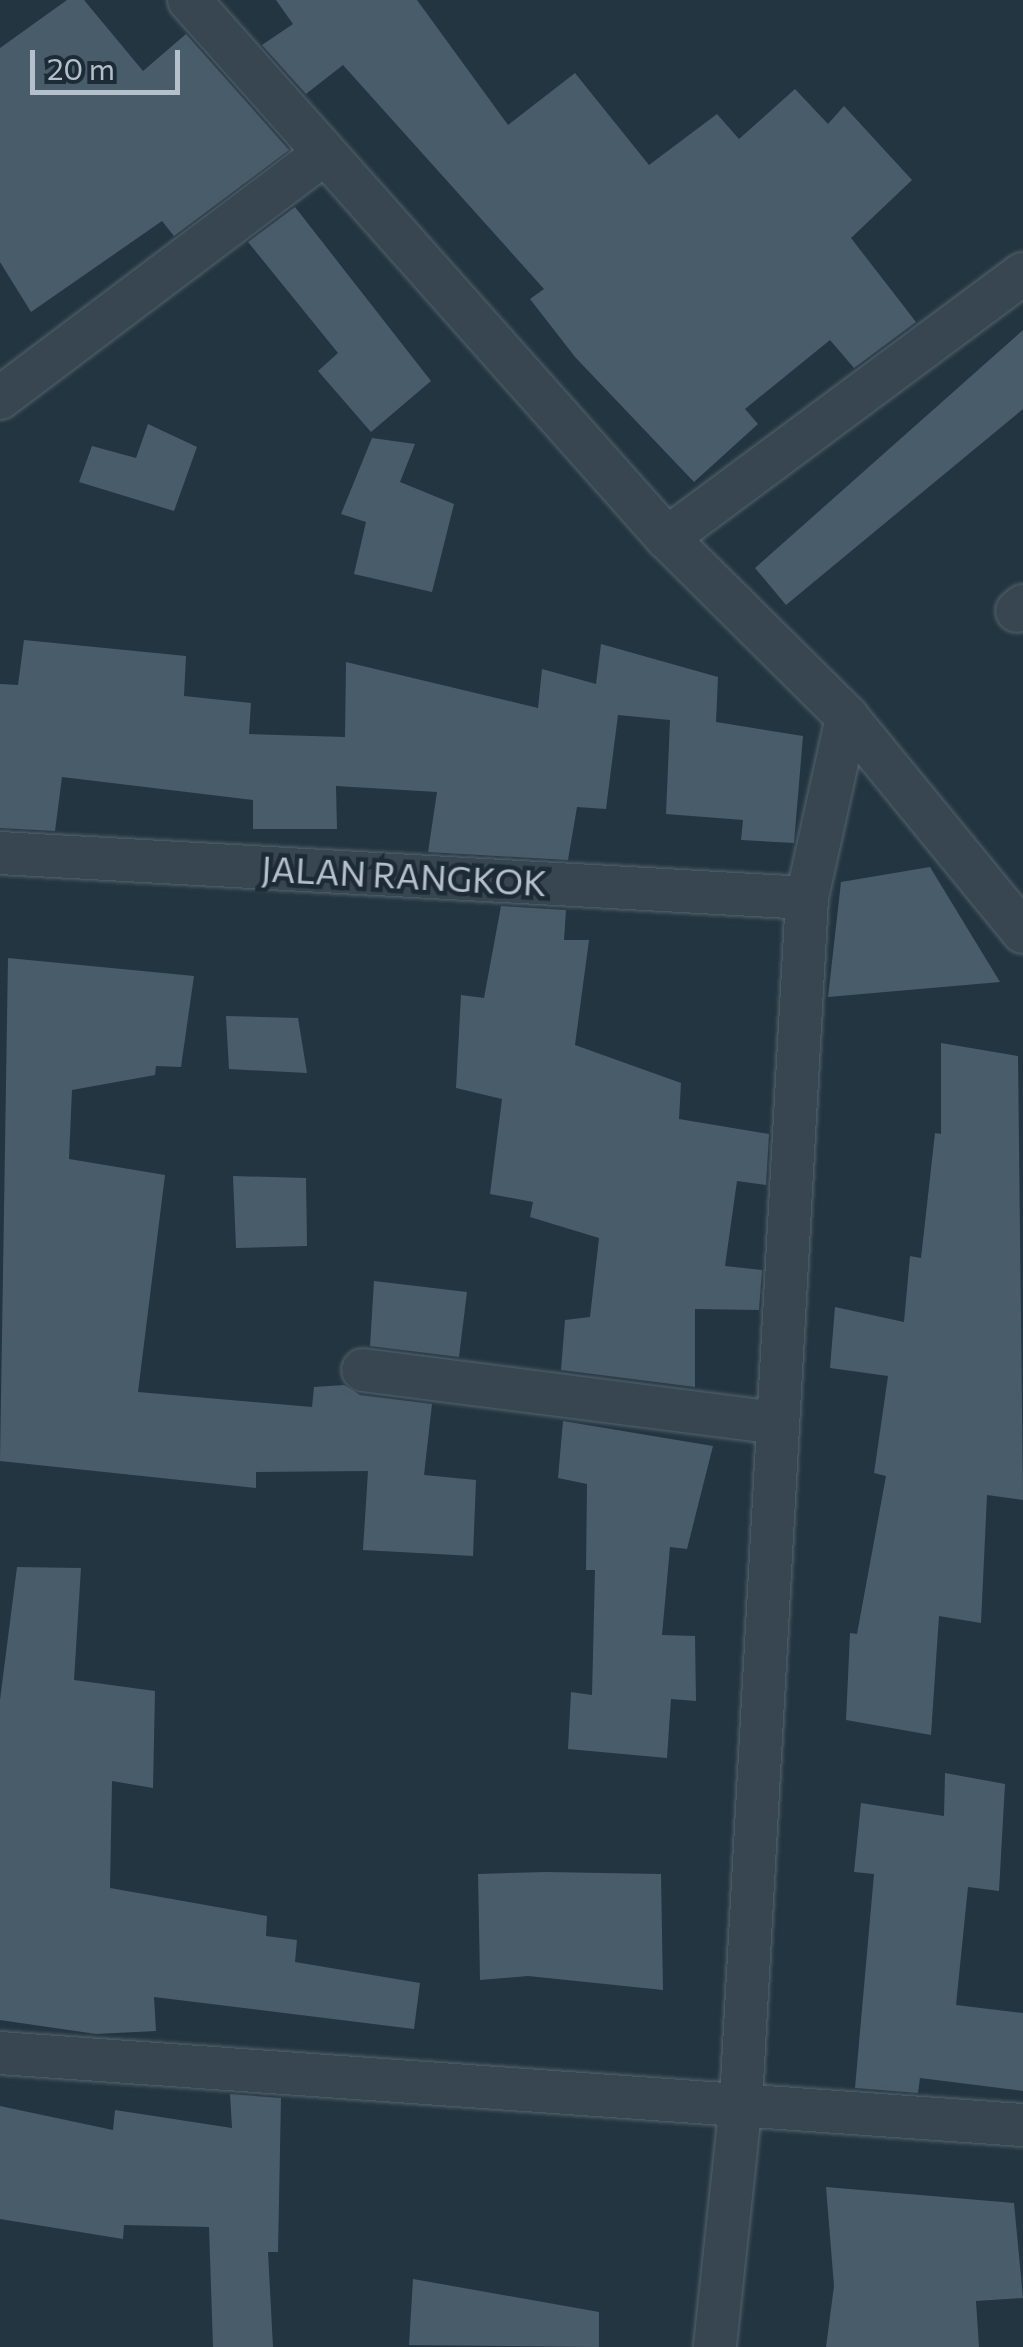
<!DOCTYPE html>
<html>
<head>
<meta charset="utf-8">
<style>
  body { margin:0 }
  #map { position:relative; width:1023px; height:2347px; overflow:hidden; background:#233541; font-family:Commissioner,sans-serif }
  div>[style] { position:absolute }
  .building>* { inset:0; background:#495c6a }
  .roads { filter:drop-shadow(0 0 2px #55646e) drop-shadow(0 0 2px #55646e) }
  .street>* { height:42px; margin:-21px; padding:0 21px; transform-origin:21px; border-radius:21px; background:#384651 }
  span { translate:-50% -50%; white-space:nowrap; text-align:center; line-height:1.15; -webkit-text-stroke:9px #1c2b36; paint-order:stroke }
  .street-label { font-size:35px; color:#b4c1cb }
  .scale { position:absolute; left:30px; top:50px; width:150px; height:45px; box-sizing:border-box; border:5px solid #b4c1cb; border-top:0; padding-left:12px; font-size:30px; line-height:35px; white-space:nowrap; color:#b4c1cb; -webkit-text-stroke:8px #1c2b36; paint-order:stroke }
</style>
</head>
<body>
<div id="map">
  <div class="building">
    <div style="clip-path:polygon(67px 0,84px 0,143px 71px,186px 34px,289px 150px,174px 236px,162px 221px,31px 312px,0 262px,0 48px)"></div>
    <div style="clip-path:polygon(276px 0,417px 0,508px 125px,575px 73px,649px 165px,717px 114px,739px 139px,795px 89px,828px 124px,844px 106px,912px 180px,851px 238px,916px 322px,854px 368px,830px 340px,745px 409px,758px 424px,694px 482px,575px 357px,530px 299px,544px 289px,343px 65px,306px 94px,262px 45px,293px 24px)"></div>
    <div style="clip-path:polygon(295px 207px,431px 381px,371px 432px,318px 371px,338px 353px,248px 242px)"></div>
    <div style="clip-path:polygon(1023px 330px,1023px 409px,786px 605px,755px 568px)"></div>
    <div style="clip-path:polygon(148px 424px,197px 447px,174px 511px,79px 482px,92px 446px,136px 458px)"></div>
    <div style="clip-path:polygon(372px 438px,415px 444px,400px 482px,454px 504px,432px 592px,354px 574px,366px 522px,341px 514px)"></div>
    <div style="clip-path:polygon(24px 640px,186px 656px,184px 696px,251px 703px,249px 734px,345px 737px,346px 662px,538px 708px,542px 669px,596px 684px,601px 644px,718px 677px,716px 722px,803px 736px,794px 843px,741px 840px,743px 820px,666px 814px,670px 720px,618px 715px,606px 809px,577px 807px,568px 860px,428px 852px,437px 792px,336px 786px,337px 829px,253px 829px,253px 800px,62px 777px,55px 831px,0 828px,0 684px,18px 685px)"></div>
    <div style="clip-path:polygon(930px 867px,1000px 982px,828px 997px,841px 882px)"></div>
    <div style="clip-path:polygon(501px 906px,566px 910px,564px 940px,589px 940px,575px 1045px,681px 1083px,679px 1119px,769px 1134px,766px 1185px,737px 1181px,725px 1266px,762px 1270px,759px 1310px,695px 1309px,695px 1387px,561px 1370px,565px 1320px,590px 1317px,599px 1238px,530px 1217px,533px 1202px,490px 1194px,502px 1099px,456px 1088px,461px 995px,484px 998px)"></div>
    <div style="clip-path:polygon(8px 958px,194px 976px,181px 1067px,156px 1066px,155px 1075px,72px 1090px,69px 1159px,165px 1175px,138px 1392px,312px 1407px,314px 1387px,344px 1385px,360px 1395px,432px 1404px,424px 1475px,476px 1480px,473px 1556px,363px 1550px,368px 1471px,256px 1472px,256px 1488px,0 1461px)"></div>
    <div style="clip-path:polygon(226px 1016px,298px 1018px,307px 1073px,229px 1069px)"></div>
    <div style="clip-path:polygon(941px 1043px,1018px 1056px,1023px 1500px,987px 1495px,981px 1623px,939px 1616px,931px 1735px,846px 1720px,850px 1633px,857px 1634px,886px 1476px,874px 1473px,888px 1376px,830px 1368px,835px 1307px,904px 1322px,910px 1256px,921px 1258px,935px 1133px,941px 1134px)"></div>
    <div style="clip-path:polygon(233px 1176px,306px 1178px,307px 1246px,236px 1248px)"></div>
    <div style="clip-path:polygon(374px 1281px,467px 1292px,459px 1357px,370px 1346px)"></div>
    <div style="clip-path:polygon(563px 1421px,713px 1446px,687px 1549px,670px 1547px,662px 1635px,695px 1636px,696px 1701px,671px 1699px,667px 1758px,568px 1749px,571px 1692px,592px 1695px,595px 1570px,586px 1570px,587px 1484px,558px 1478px)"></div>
    <div style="clip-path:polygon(17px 1567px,81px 1568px,74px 1680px,155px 1691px,153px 1788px,112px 1781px,110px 1888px,267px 1916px,266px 1936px,297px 1940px,295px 1962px,420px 1983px,414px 2029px,154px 1997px,156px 2031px,96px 2034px,0 2020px,0 1700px)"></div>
    <div style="clip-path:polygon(945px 1773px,1005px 1784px,999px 1891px,968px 1887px,956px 2005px,1023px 2013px,1023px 2091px,920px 2078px,918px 2093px,855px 2088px,874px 1874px,854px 1872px,861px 1803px,944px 1816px)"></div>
    <div style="clip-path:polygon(546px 1872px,661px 1874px,663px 1990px,528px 1976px,480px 1980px,478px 1874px)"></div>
    <div style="clip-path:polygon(230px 2094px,281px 2098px,278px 2252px,268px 2252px,273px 2347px,213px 2347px,209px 2227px,124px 2225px,123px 2239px,0 2219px,0 2106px,113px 2130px,115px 2110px,232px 2128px)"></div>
    <div style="clip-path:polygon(826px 2187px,1014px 2203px,1023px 2298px,976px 2301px,979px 2347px,826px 2347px,834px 2286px)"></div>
    <div style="clip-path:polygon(413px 2279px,599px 2312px,599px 2347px,409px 2345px)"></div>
  </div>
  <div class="roads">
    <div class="street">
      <div style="left:189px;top:0;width:720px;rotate:48.38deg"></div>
      <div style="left:667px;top:538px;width:254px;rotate:44.8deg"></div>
      <div style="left:847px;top:717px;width:185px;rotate:102.5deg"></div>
      <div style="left:807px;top:898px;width:1206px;rotate:93.14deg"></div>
      <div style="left:741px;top:2102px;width:246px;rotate:96.1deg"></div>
      <div style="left:0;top:398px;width:404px;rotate:-37deg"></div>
      <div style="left:667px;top:538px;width:443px;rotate:-36.6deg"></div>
      <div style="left:1017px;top:611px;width:8px;rotate:-40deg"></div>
      <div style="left:847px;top:717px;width:278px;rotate:50.7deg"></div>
      <div style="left:0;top:853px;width:808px;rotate:3.19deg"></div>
      <div style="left:363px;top:1370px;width:416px;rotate:7.3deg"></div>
      <div style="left:0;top:2053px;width:1026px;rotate:4.03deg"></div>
    </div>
  </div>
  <div class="street-label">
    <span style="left:404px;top:875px;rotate:3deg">JALAN RANGKOK</span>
  </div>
  <div class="scale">20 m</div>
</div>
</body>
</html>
